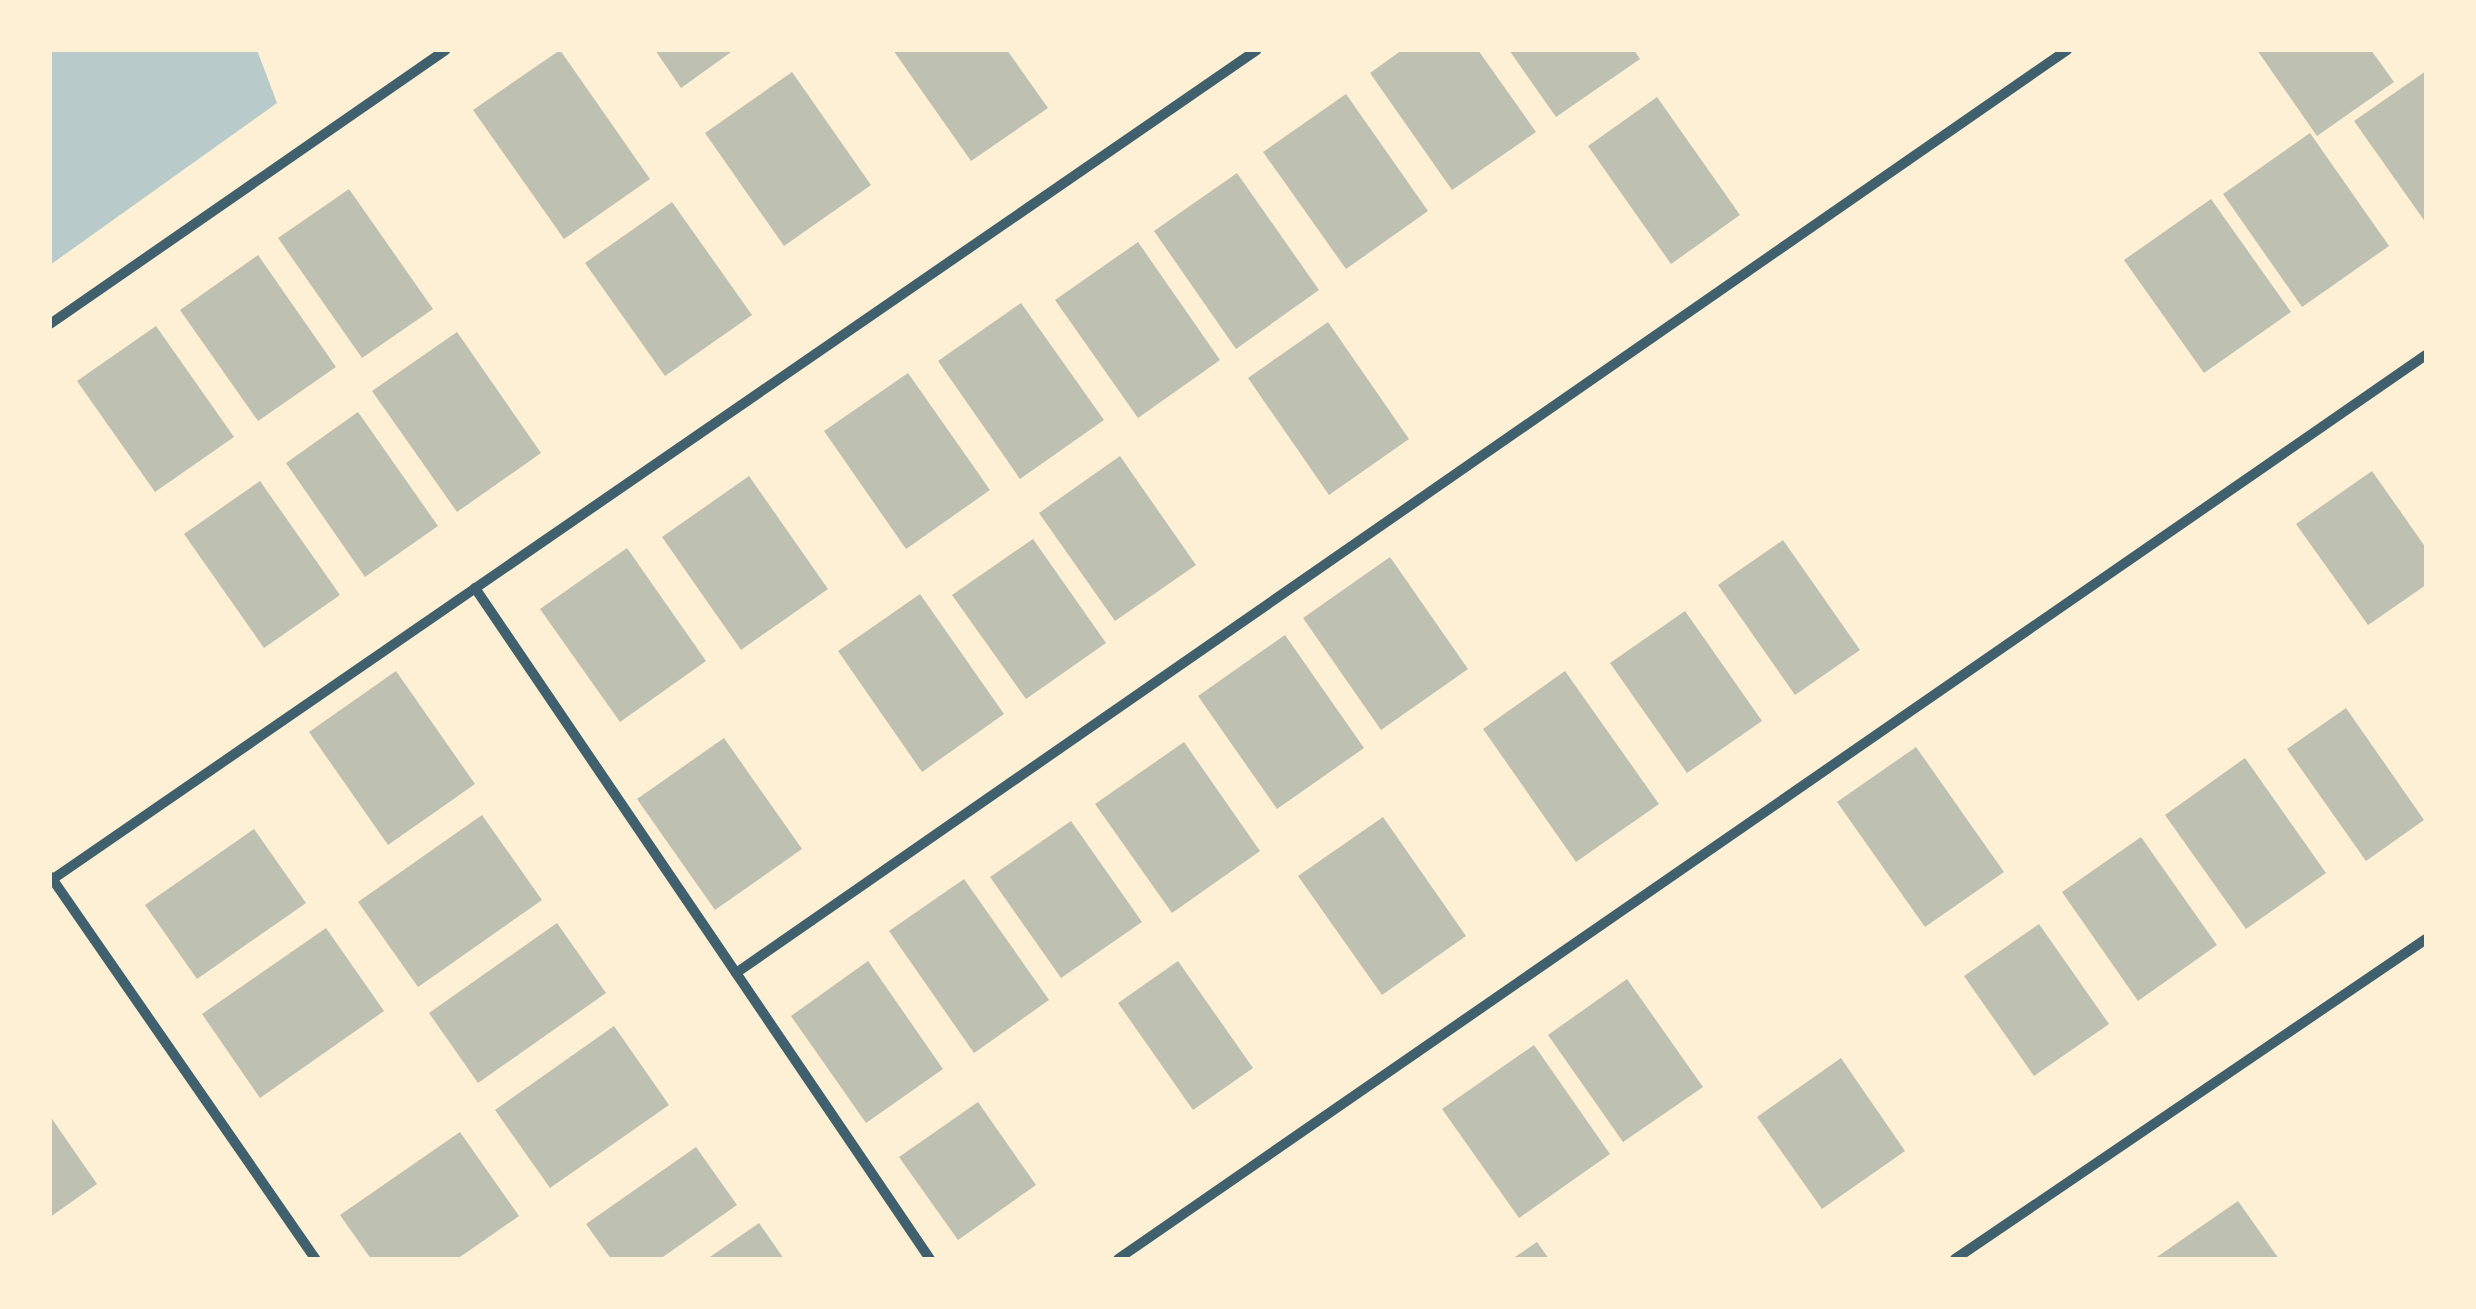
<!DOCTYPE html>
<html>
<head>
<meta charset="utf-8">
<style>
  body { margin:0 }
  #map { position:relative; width:2476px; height:1309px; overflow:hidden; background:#fdf0d5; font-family:"Roboto Condensed",sans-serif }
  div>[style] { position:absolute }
  .green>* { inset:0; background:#b9caca }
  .building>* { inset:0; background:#bec0b2 }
  .minor>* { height:10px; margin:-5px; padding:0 5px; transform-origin:5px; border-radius:5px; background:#3f606c }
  span { translate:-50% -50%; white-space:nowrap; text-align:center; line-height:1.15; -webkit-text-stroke:10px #fdf0d5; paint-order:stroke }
  .frame { position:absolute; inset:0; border:52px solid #fdf0d5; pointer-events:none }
</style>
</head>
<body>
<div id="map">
  <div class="green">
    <div style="clip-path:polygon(50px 50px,257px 50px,277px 103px,50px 265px)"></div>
  </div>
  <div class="building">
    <div style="clip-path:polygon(560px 50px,650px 179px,564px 239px,473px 110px)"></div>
    <div style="clip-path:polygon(655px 50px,734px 50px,681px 88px)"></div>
    <div style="clip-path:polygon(893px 50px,1007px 50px,1048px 108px,971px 161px)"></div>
    <div style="clip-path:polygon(1402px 50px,1478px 50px,1536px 132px,1452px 190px,1370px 73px)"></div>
    <div style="clip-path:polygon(1509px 50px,1634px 50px,1640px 59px,1556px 117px)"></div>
    <div style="clip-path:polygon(2257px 50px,2371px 50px,2394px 82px,2317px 136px)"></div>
    <div style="clip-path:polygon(2426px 71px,2426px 223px,2354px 121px)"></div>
    <div style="clip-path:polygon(792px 72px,871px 185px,784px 246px,705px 133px)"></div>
    <div style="clip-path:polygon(1346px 94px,1428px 211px,1346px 269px,1263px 152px)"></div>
    <div style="clip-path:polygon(1657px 97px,1740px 215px,1671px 264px,1588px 146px)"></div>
    <div style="clip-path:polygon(2310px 133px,2389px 246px,2302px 307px,2223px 194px)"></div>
    <div style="clip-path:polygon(1237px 173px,1319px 290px,1236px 349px,1154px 231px)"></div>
    <div style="clip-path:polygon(349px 189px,433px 309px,362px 358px,278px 238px)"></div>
    <div style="clip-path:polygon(2211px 199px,2291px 312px,2204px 373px,2124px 260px)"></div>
    <div style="clip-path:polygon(672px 202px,752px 315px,665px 376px,585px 263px)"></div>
    <div style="clip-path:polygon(1138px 242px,1220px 360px,1138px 418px,1055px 300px)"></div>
    <div style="clip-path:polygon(258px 255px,336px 367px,258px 421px,180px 310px)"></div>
    <div style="clip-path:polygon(1021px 303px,1104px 420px,1020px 479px,938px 361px)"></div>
    <div style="clip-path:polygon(1328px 322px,1409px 439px,1329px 495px,1248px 378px)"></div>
    <div style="clip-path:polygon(156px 326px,234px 437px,155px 492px,77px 381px)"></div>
    <div style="clip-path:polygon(457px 332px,541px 453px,457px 512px,372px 391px)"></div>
    <div style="clip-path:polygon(908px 373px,990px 490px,906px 549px,824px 431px)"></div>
    <div style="clip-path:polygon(358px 412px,438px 526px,365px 577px,286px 463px)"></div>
    <div style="clip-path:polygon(1120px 456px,1196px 565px,1115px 621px,1039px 513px)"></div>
    <div style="clip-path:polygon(2372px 471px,2426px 548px,2426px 585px,2368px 625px,2296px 524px)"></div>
    <div style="clip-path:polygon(749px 476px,828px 589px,741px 650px,662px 537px)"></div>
    <div style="clip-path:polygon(260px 481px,340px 595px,264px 648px,184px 534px)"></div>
    <div style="clip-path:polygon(1033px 539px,1106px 643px,1026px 699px,952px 595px)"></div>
    <div style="clip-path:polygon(1783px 540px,1860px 650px,1795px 695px,1718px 585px)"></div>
    <div style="clip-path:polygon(627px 548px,706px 661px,620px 722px,540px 609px)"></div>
    <div style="clip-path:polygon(1390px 557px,1468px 669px,1381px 730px,1303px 618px)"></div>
    <div style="clip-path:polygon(920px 594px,1004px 714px,922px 772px,838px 651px)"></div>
    <div style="clip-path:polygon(1685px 611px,1762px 721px,1687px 773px,1610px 663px)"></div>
    <div style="clip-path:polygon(1285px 635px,1364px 748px,1277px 809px,1198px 696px)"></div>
    <div style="clip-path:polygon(396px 671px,475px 784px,388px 845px,309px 732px)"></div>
    <div style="clip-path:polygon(1565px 671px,1659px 804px,1576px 862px,1483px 729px)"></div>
    <div style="clip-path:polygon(2346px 708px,2424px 820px,2366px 861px,2287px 749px)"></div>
    <div style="clip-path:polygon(724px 738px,802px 849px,715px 910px,637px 799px)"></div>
    <div style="clip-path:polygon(1184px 742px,1260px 851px,1172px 913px,1095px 804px)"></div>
    <div style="clip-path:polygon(1916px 747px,2004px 872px,1925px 927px,1837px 802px)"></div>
    <div style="clip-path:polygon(2245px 758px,2326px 873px,2246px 929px,2165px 815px)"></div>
    <div style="clip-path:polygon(482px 815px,542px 900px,418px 987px,358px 902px)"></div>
    <div style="clip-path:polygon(1383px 817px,1466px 936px,1382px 995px,1298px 876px)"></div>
    <div style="clip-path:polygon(1071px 821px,1142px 922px,1061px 978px,990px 877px)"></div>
    <div style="clip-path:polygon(254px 829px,306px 903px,197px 979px,145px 905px)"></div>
    <div style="clip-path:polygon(2141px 837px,2217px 945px,2138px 1001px,2062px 892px)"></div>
    <div style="clip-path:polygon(964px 879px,1049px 1000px,974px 1053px,889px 931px)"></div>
    <div style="clip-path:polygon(557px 923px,606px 993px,478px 1083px,429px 1013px)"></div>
    <div style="clip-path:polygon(2039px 924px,2109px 1024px,2034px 1076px,1964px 976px)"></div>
    <div style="clip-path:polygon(326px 928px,384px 1011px,260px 1098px,202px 1014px)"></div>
    <div style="clip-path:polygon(868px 961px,943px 1069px,866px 1123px,791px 1016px)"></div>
    <div style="clip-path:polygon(1178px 961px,1253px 1068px,1193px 1110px,1118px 1003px)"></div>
    <div style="clip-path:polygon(1627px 979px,1703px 1087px,1623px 1142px,1548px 1035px)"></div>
    <div style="clip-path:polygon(614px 1026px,669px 1105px,550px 1188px,495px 1110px)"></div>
    <div style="clip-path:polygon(1534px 1045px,1610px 1154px,1519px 1218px,1442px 1109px)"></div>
    <div style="clip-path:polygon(1841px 1058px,1905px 1151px,1822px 1209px,1757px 1117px)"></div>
    <div style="clip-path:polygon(978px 1102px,1036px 1185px,958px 1240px,899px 1157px)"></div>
    <div style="clip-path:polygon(50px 1116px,97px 1184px,50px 1217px)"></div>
    <div style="clip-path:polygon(460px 1132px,519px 1216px,457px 1259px,371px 1259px,340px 1215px)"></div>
    <div style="clip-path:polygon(696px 1147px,737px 1205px,660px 1259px,611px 1259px,586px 1224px)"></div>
    <div style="clip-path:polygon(2238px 1201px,2279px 1259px,2154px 1259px)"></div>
    <div style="clip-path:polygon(759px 1223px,784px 1259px,707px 1259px)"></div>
    <div style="clip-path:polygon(1537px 1242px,1549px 1259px,1512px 1259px)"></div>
  </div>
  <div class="minor">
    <div style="left:50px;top:324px;width:481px;rotate:-34.7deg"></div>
    <div style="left:475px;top:588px;width:811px;rotate:55.86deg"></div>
    <div style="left:51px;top:877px;width:465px;rotate:55.3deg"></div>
    <div style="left:50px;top:881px;width:1465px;rotate:-34.55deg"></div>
    <div style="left:736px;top:973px;width:1620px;rotate:-34.74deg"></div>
    <div style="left:1118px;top:1259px;width:1590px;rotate:-34.65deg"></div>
    <div style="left:1955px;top:1259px;width:569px;rotate:-34.19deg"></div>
  </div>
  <div class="frame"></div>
</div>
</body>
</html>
